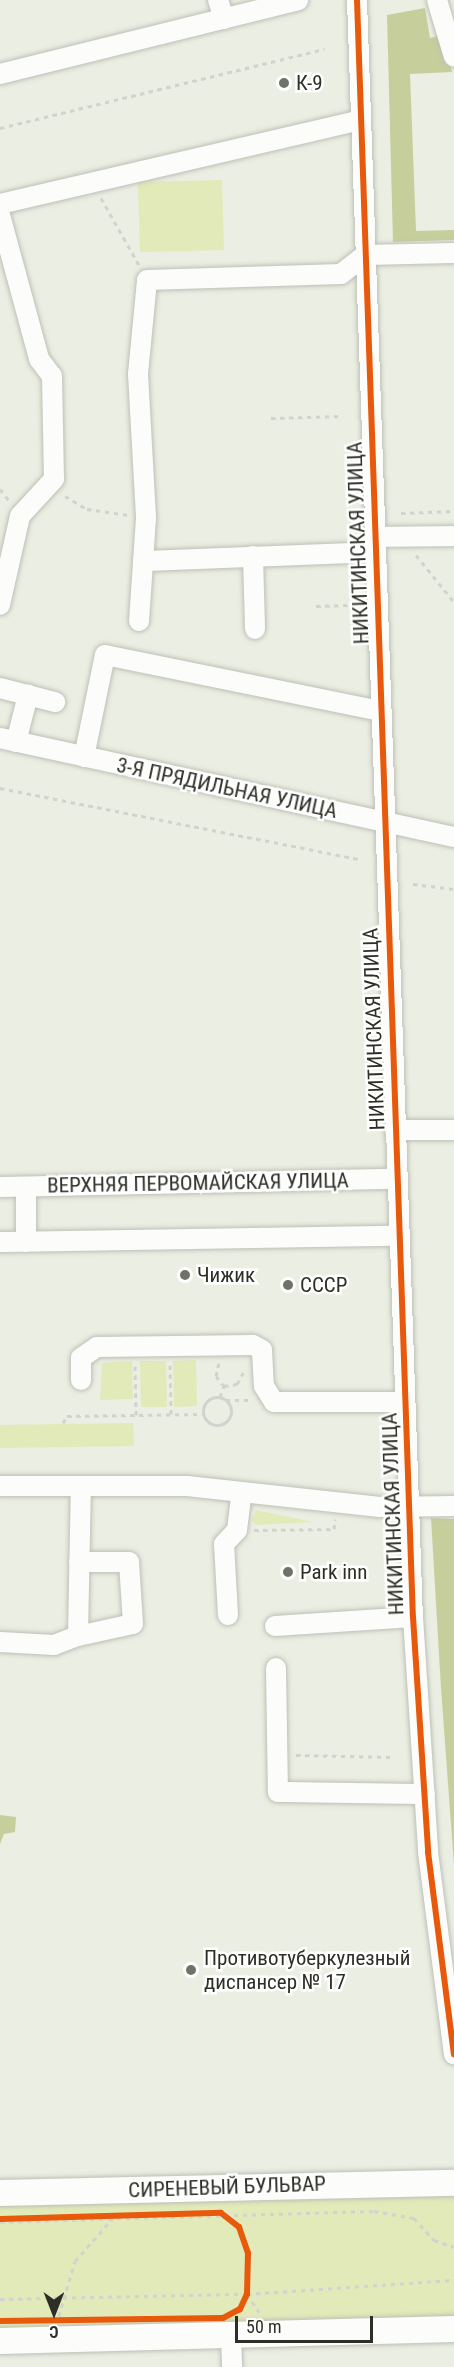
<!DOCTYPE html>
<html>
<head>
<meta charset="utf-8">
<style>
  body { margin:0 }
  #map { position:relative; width:454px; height:2367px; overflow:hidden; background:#ebeee2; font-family:"Roboto Condensed",sans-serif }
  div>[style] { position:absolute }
  .green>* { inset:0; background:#e2eab9 }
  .forest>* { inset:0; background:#c6ce9c }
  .path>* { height:3px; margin-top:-1.5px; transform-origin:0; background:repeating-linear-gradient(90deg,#d2d3cf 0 4.5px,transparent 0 9px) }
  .path>.ring { margin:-1.5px; padding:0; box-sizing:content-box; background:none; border:3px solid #d2d3cf; border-radius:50% }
  .roads { filter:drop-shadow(0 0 2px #bdc0b7) drop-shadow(0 0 2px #bdc0b7) }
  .minor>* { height:20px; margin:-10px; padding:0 10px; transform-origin:10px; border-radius:10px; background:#fcfcfb }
  .major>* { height:26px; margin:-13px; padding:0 13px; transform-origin:13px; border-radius:13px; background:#fcfcfb }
  .cycleway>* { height:6px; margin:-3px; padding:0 3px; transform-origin:3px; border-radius:3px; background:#e8590c }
  .dots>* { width:16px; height:16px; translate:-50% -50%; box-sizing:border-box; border:3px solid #fff; border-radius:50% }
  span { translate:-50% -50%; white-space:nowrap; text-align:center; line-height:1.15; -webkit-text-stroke:5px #fff; paint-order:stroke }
  .poi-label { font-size:21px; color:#2d2f27 }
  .left { translate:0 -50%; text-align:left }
  .street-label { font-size:21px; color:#2d2f27 }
  .north { position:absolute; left:24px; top:2283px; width:60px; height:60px; -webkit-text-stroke:4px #fff; paint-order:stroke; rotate:180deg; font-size:16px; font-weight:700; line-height:24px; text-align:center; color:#2d2f27 }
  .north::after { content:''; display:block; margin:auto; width:21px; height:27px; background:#2d2f27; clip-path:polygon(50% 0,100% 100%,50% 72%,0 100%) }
  .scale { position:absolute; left:235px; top:2316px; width:138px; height:27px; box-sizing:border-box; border:3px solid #2d2f27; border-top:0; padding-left:8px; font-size:18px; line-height:21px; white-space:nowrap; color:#2d2f27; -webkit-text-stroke:4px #fff; paint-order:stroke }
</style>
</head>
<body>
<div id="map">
  <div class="green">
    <div style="clip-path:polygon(222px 180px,224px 250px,140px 252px,138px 182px)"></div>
    <div style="clip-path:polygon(196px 1360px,197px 1406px,174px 1407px,173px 1361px)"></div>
    <div style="clip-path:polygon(132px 1361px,133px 1399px,100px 1400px,102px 1363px)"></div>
    <div style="clip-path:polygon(140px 1361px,166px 1361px,167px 1407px,141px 1407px)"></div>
    <div style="clip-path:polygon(133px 1423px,134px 1446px,0 1448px,0 1425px)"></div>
    <div style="clip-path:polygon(256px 1510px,313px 1522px,256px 1525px,252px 1520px)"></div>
    <div style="clip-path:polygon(450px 2194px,454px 2197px,454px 2320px,0 2333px,0 2200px)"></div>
  </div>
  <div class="forest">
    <div style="clip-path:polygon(425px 8px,430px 38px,443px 35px,452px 72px,410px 74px,416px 231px,454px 230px,454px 240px,393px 242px,387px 15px)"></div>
    <div style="clip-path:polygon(431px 1518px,454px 1519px,454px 1865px,441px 1688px)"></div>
    <div style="clip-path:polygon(0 1815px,16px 1817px,15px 1832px,4px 1834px,0 1844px)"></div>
  </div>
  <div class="path">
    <div style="left:0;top:128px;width:334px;rotate:-13.7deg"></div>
    <div style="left:101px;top:198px;width:77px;rotate:60.4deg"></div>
    <div style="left:271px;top:418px;width:70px;rotate:-1.6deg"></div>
    <div style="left:0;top:489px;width:16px;rotate:52deg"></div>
    <div style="left:65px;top:496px;width:26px;rotate:31deg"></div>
    <div style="left:87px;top:509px;width:42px;rotate:8.1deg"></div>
    <div style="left:401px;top:513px;width:53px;rotate:-2.2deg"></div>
    <div style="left:416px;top:555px;width:60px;rotate:51deg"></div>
    <div style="left:316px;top:606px;width:32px;rotate:-2deg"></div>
    <div style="left:0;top:788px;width:369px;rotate:11.2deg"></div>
    <div style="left:413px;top:884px;width:41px;rotate:7deg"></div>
    <div style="left:219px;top:1363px;width:13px;rotate:103deg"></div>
    <div style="left:216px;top:1376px;width:13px;rotate:51deg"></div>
    <div style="left:224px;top:1386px;width:13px;rotate:-9deg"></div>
    <div style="left:237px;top:1384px;width:13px;rotate:-61deg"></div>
    <div style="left:170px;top:1365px;width:49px;rotate:88.8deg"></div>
    <div style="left:135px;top:1366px;width:49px;rotate:88.8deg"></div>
    <div style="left:220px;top:1397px;width:12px;rotate:-70deg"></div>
    <div class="ring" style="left:203px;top:1397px;width:25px;height:25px"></div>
    <div style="left:226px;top:1400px;width:25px"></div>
    <div style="left:63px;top:1423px;width:8px;rotate:-60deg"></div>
    <div style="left:67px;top:1416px;width:136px;rotate:-0.8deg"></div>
    <div style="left:254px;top:1530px;width:80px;rotate:-0.7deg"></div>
    <div style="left:334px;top:1529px;width:10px;rotate:-84deg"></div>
    <div style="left:296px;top:1755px;width:94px;rotate:1.2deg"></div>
    <div style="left:0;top:2222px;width:374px;rotate:-1.7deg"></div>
    <div style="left:374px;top:2211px;width:41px;rotate:9.9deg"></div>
    <div style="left:414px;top:2218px;width:30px;rotate:48deg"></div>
    <div style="left:434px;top:2240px;width:21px;rotate:19deg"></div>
    <div style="left:247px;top:2294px;width:22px;rotate:56deg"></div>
    <div style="left:0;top:2299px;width:247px;rotate:-1.2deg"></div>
    <div style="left:247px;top:2294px;width:207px;rotate:-3.9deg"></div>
    <div style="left:59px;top:2316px;width:57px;rotate:-73.8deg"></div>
    <div style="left:75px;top:2261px;width:57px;rotate:-48.5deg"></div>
  </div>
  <div class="roads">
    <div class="minor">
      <div style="left:218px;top:0;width:20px;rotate:72deg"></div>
      <div style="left:357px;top:0;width:1618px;rotate:88.02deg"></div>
      <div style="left:413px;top:1617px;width:235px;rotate:86.3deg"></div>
      <div style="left:428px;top:1852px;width:204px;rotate:82.7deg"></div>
      <div style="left:437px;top:0;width:59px;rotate:73.4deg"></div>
      <div style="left:0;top:74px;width:307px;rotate:-13.9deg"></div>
      <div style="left:0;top:204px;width:370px;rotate:-13.1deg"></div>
      <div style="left:0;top:215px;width:149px;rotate:74.8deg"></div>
      <div style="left:39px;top:359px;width:21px;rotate:53deg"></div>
      <div style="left:52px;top:376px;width:103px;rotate:88.9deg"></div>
      <div style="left:54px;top:479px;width:50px;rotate:132.6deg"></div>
      <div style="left:20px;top:516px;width:91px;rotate:102.7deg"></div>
      <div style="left:374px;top:537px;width:80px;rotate:-0.7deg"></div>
      <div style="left:253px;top:556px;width:73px;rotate:88.4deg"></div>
      <div style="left:143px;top:561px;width:231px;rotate:-2.2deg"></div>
      <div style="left:139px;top:621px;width:104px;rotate:-86.1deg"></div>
      <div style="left:146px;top:517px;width:143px;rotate:-93.2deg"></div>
      <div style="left:138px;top:374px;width:94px;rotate:-84.5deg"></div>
      <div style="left:147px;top:280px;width:194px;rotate:-1.8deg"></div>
      <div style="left:341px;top:274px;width:31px;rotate:-38deg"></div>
      <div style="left:365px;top:255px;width:89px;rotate:-1.3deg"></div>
      <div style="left:0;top:688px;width:57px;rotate:14.3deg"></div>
      <div style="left:0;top:738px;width:465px;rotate:12.3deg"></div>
      <div style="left:16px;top:742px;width:49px;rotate:-75.7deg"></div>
      <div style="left:84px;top:757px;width:104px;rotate:-78.4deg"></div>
      <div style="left:105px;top:655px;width:282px;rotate:11.5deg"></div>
      <div style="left:395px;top:1130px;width:59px"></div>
      <div style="left:0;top:1187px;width:396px;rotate:-1.2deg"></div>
      <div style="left:26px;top:1187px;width:55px;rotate:90deg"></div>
      <div style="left:0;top:1242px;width:399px;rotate:-0.9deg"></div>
      <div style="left:81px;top:1380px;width:22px;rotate:-90deg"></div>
      <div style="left:81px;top:1358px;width:19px;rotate:-35deg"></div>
      <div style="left:97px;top:1347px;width:156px;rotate:-0.7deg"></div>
      <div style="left:253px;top:1345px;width:10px;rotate:29deg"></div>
      <div style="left:262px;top:1350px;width:36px;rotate:87deg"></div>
      <div style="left:264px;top:1386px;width:19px;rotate:58deg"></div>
      <div style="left:274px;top:1402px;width:131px"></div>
      <div style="left:0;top:1486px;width:187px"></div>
      <div style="left:187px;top:1486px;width:194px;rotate:6.2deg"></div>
      <div style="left:380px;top:1507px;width:74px;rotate:-0.8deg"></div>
      <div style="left:228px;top:1615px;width:71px;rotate:-93.2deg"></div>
      <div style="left:224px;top:1544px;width:19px;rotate:-47deg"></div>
      <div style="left:237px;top:1530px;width:38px;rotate:-83deg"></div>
      <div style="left:275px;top:1626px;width:138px;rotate:-3.7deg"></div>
      <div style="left:78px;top:1636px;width:56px;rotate:-12.3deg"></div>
      <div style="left:133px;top:1624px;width:62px;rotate:-93.7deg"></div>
      <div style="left:129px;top:1562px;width:50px;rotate:180deg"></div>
      <div style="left:0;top:1642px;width:54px;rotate:3.2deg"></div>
      <div style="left:54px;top:1645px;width:26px;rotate:-21deg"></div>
      <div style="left:78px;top:1636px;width:150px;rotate:-88.9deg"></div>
      <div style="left:276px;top:1668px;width:124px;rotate:89.1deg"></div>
      <div style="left:278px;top:1792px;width:147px;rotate:0.8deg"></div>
      <div style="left:231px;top:2335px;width:32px;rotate:88deg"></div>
    </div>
    <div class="major">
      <div style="left:0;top:2193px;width:454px;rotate:-1.3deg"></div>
      <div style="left:0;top:2341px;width:454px;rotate:-1.5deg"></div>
    </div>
  </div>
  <div class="cycleway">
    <div style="left:357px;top:0;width:1618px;rotate:88.02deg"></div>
    <div style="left:413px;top:1617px;width:235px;rotate:86.3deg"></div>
    <div style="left:428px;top:1852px;width:204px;rotate:82.7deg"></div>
    <div style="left:0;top:2219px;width:221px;rotate:-1.6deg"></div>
    <div style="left:221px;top:2213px;width:23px;rotate:38deg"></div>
    <div style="left:239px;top:2227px;width:28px;rotate:71deg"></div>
    <div style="left:248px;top:2253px;width:41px;rotate:91.4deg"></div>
    <div style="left:247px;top:2294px;width:17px;rotate:115deg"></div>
    <div style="left:240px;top:2309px;width:19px;rotate:152deg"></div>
    <div style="left:223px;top:2318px;width:223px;rotate:179.2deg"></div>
  </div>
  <div class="dots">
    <div style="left:284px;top:83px;background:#707268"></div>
    <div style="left:185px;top:1275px;background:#707268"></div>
    <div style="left:288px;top:1285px;background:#707268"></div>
    <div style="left:288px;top:1572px;background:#707268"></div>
    <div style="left:191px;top:1970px;background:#707268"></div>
  </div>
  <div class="poi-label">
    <span class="left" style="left:296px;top:83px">К-9</span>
    <span class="left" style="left:197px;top:1275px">Чижик</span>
    <span class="left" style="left:300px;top:1285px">СССР</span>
    <span class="left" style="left:300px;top:1572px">Park inn</span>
    <span class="left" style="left:204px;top:1970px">Противотуберкулезный<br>диспансер № 17</span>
  </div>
  <div class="street-label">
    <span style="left:358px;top:543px;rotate:-92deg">НИКИТИНСКАЯ УЛИЦА</span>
    <span style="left:227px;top:788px;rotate:12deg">3-Я ПРЯДИЛЬНАЯ УЛИЦА</span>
    <span style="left:374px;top:1029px;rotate:-92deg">НИКИТИНСКАЯ УЛИЦА</span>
    <span style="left:198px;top:1183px;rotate:-1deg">ВЕРХНЯЯ ПЕРВОМАЙСКАЯ УЛИЦА</span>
    <span style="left:393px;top:1514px;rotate:-92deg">НИКИТИНСКАЯ УЛИЦА</span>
    <span style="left:227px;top:2187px;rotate:-2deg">СИРЕНЕВЫЙ БУЛЬВАР</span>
  </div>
  <div class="north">С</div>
  <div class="scale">50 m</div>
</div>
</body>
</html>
